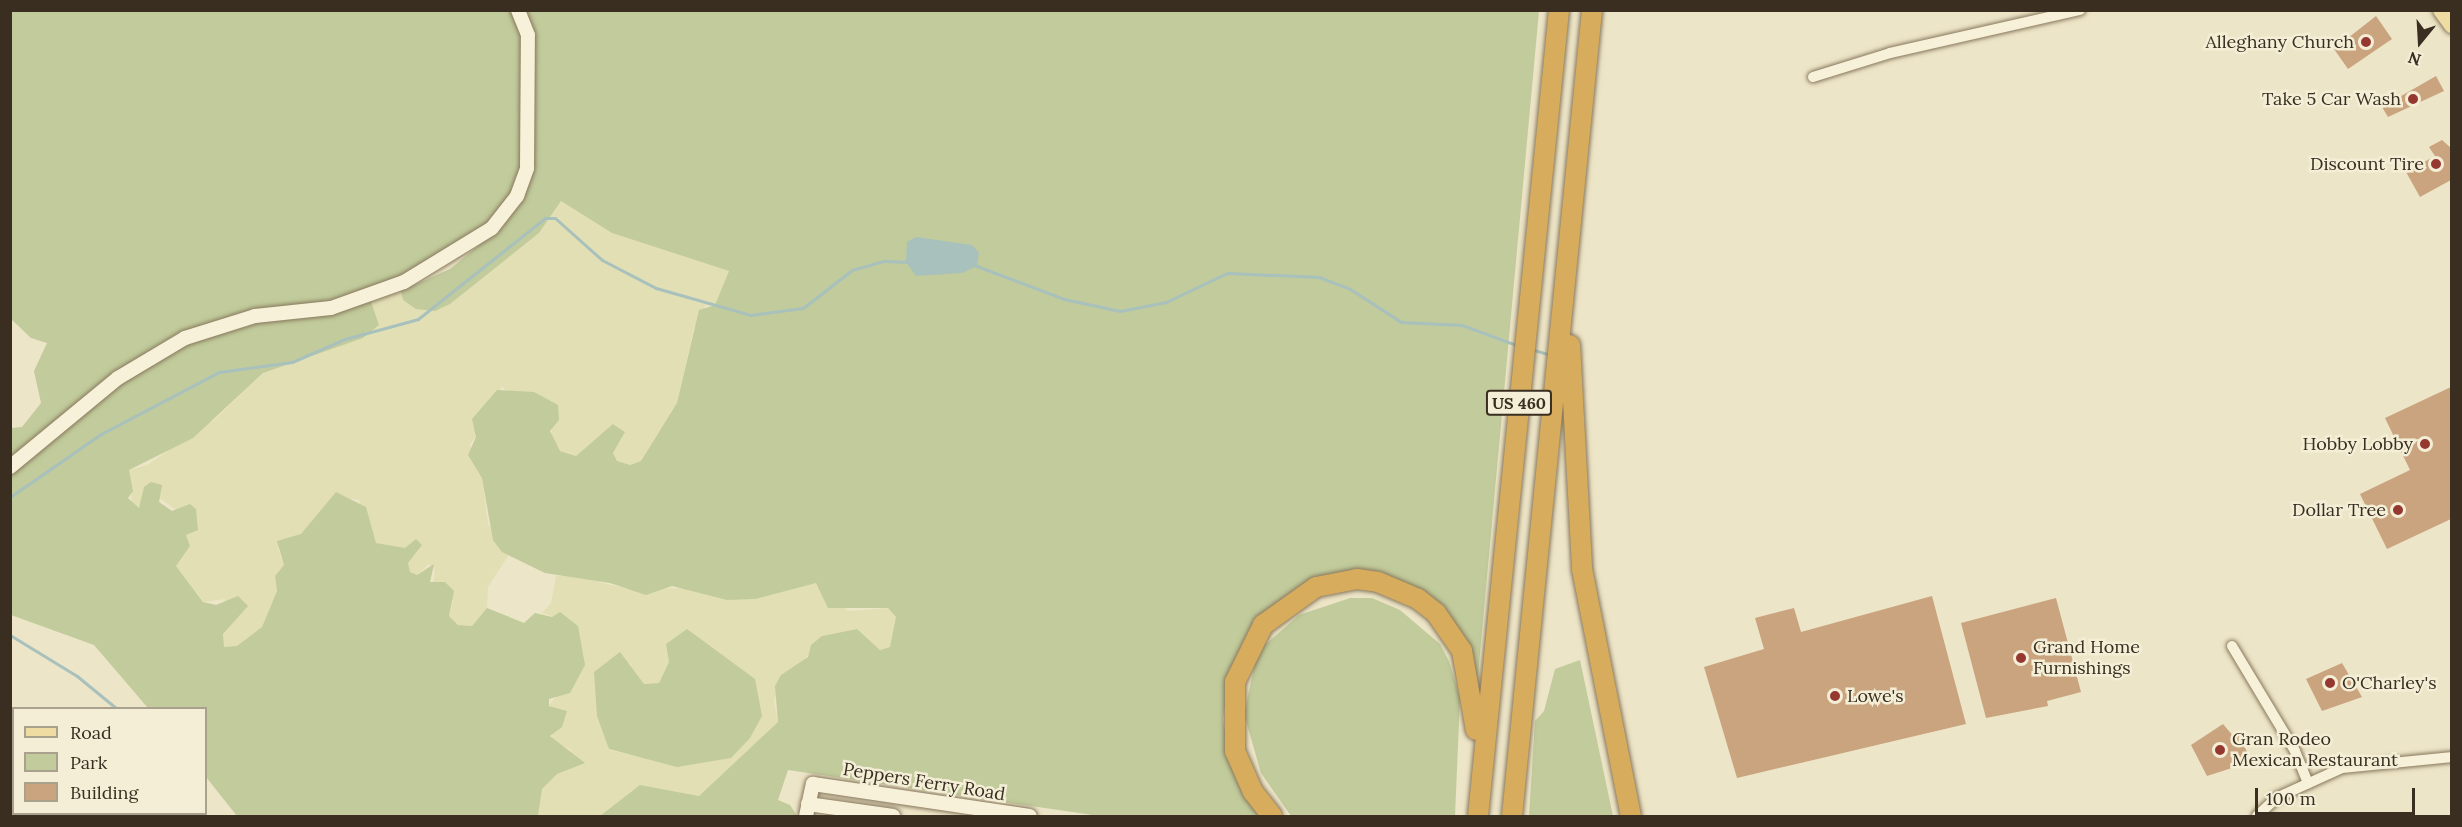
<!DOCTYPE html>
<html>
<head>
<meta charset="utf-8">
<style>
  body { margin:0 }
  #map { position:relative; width:2462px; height:827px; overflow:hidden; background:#ede5c7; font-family:Lora,serif }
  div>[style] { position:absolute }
  .farmland>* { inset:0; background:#e2dfb5 }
  .green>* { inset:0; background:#c1cb9b }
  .water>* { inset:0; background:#a8c1bc }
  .stream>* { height:3px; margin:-1.5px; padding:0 1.5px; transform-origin:1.5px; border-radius:1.5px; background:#a8c1bc }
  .building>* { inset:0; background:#c9a47f }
  .roads { filter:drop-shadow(0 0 2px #88785d) drop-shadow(0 0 2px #88785d) }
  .minor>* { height:10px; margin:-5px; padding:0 5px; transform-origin:5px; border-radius:5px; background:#f8f1da }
  .tertiary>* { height:14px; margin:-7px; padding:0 7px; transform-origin:7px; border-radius:7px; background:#f8f1da }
  .primary>* { height:16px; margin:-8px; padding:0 8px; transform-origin:8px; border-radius:8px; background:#eedca2 }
  .motorway>* { height:20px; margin:-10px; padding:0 10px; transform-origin:10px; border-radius:10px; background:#d7ac5d }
  .dots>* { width:16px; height:16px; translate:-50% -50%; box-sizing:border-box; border:3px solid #f4eed7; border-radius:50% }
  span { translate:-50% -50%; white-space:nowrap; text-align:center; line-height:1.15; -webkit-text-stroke:5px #f4eed7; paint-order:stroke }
  .shield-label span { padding:2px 4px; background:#f4eed7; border:2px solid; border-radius:4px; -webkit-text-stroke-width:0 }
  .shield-label { font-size:16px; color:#392e20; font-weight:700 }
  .poi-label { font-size:18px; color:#392e20 }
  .right { translate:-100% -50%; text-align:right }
  .left { translate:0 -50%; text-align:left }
  .street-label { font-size:18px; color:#392e20 }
  .frame { position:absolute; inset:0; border:12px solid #392e20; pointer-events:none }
  .legend { position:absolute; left:12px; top:707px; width:195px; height:108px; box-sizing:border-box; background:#f4eed7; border:2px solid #a9a18e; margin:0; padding:8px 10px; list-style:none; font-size:18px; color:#392e20 }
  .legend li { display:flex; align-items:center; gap:12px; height:30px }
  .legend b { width:30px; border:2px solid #a9a18e }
  .north { position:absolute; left:2390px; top:12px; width:60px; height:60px; -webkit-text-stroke:4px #f4eed7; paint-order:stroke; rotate:198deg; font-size:16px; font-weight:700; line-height:24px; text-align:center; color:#392e20 }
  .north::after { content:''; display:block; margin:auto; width:21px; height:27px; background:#392e20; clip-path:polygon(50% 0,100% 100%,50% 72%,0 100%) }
  .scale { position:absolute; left:2255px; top:788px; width:160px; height:27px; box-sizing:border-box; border:3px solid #392e20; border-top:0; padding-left:8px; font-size:18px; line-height:21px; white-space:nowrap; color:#392e20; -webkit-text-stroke:4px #f4eed7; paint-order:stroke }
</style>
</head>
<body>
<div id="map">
  <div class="farmland">
    <div style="clip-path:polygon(561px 201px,612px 233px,729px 271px,715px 305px,705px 306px,694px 328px,677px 403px,641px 461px,630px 465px,617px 461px,613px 453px,625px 432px,614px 424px,576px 456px,560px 451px,551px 440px,552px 424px,502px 387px,473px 419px,476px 437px,470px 444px,482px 478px,488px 524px,508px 556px,488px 587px,487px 608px,472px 626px,458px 625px,449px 616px,453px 600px,438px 584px,433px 586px,435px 570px,429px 564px,417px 575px,410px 572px,407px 563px,418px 551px,376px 543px,359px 500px,340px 497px,301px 534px,278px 548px,284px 565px,275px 576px,277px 591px,262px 627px,237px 646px,223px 647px,225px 599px,204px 602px,176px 566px,190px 546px,186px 535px,192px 533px,179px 512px,144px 487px,139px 508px,132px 506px,129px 470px,147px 465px,215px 419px,263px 373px,370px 299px,401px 291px,403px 300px,450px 304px,539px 233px)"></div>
    <div style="clip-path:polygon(evenodd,571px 575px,628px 589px,688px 588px,727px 600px,816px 583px,848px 611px,888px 608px,896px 617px,896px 630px,891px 647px,880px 650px,857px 629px,822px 636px,798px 669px,781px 675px,774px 702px,778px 722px,699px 796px,640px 785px,603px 816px,538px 816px,541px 789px,572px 750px,552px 741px,555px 709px,549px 705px,557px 696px,578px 635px,570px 622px,542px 613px,551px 603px,556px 576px,571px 575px,666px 644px,730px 758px,630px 755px,609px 750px,631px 662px,631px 671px,644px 684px,659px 683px,669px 662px,666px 644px)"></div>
  </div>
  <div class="green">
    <div style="clip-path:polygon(11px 11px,514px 11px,522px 33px,522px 172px,505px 209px,468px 241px,391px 281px,337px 301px,208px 324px,11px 460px,11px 428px,22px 427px,41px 403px,34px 371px,47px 343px,31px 338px,11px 319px)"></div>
    <div style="clip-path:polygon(525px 11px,1539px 11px,1477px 686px,1431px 606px,1336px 578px,1247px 636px,1229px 679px,1223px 719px,1229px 759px,1261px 816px,1099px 816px,788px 770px,778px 800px,790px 805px,797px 816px,600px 816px,640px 785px,699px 796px,778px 722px,775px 686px,781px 675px,808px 657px,811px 645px,822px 636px,857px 629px,880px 650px,890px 647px,896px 617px,888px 608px,828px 608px,816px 583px,755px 599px,727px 600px,672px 586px,646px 595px,610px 583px,545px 573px,502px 552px,493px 540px,482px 478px,468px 455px,476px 437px,472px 419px,497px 390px,534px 392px,558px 405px,559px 420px,550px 431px,560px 451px,576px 456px,613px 424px,625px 432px,613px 453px,617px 461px,630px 465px,641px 461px,677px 403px,699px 310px,715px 305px,729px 271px,612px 233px,561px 201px,539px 233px,450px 304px,435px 311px,416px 309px,403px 300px,401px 291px,450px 269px,500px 228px,526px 192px,535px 68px)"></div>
    <div style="clip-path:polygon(370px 299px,379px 325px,363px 338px,263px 373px,193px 438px,129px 470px,133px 491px,128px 498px,139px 508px,144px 487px,151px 482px,162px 485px,159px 502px,172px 511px,190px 504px,196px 509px,198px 530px,186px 535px,190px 546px,176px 566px,203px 602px,216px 605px,238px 596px,248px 606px,223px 634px,224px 647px,237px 646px,262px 627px,277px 591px,275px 576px,284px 565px,277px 541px,301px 534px,336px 492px,366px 507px,376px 543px,405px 548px,416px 539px,422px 545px,408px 563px,410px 572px,417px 575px,434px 564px,430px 582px,445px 582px,454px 591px,449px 616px,458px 625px,472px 626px,487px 608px,524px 623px,535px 613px,552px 617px,560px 612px,578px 626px,585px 665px,570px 693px,549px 699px,549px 706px,567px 711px,562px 727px,550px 736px,585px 763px,557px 774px,542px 789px,538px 816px,237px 816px,206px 777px,206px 708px,148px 708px,94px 645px,11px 615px,10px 472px,98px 399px,179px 348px,238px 325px)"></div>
    <div style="clip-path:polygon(1350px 598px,1372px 598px,1400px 610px,1440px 644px,1449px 661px,1460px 698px,1455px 816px,1291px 816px,1261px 773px,1244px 714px,1255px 663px,1265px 645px,1299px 615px)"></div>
    <div style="clip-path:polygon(687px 629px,755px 679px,762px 716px,750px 738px,731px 758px,677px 767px,609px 749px,597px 716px,594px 672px,620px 652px,644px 684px,659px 683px,669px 662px,666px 644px)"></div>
    <div style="clip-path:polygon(1580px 660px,1613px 816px,1529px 816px,1535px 721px,1544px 711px,1555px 669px)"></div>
  </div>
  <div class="water">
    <div style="clip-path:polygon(916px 237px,972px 245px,979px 253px,977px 266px,962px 273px,916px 276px,906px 262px,907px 242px)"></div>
  </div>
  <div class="stream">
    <div style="left:974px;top:265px;width:96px;rotate:20.7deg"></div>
    <div style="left:1064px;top:299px;width:57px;rotate:12.1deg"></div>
    <div style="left:1120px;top:311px;width:47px;rotate:-11.1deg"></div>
    <div style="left:1166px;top:302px;width:68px;rotate:-25.4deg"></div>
    <div style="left:1227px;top:273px;width:92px;rotate:2.5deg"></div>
    <div style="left:1319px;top:277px;width:33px;rotate:21deg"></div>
    <div style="left:1350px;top:289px;width:61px;rotate:32.9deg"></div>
    <div style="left:1401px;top:322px;width:61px;rotate:2.8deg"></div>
    <div style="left:1462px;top:325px;width:61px;rotate:20.2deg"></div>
    <div style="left:1531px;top:349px;width:21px;rotate:17deg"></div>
    <div style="left:10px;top:497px;width:111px;rotate:-34.7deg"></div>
    <div style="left:101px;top:434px;width:133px;rotate:-27.7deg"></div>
    <div style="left:219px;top:372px;width:74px;rotate:-7.8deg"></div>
    <div style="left:292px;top:362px;width:58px;rotate:-23.5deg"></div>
    <div style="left:345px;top:339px;width:76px;rotate:-15.3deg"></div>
    <div style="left:418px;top:319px;width:162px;rotate:-38.5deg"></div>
    <div style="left:545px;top:218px;width:10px"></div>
    <div style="left:555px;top:218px;width:63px;rotate:41.8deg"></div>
    <div style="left:602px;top:260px;width:61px;rotate:27.4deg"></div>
    <div style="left:656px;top:288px;width:99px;rotate:15.9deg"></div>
    <div style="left:751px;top:315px;width:52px;rotate:-7.7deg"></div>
    <div style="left:803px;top:308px;width:62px;rotate:-37.8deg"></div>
    <div style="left:852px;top:270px;width:33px;rotate:-16deg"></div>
    <div style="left:884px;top:261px;width:26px;rotate:2deg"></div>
    <div style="left:10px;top:635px;width:79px;rotate:31.5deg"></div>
    <div style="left:77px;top:676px;width:50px;rotate:39.4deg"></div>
    <div style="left:194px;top:814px;width:2px;rotate:63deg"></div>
  </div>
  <div class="building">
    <div style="clip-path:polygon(2376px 16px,2392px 39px,2348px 69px,2334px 49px)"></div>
    <div style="clip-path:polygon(2436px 76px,2444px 91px,2388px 117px,2382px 107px)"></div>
    <div style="clip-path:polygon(2442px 140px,2451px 148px,2451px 180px,2420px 197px,2406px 172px,2435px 156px,2429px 147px)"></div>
    <div style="clip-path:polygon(2451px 387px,2451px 519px,2387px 549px,2360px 494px,2410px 470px,2385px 418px)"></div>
    <div style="clip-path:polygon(1932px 596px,1966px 724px,1737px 778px,1704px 667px,1764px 649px,1755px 618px,1794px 608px,1801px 632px)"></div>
    <div style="clip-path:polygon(2056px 598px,2081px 692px,2047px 701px,2048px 706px,1986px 718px,1961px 623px)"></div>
    <div style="clip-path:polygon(2342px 663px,2362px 697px,2322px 711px,2306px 679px)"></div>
    <div style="clip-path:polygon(2223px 724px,2234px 737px,2239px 735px,2249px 756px,2233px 763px,2235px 767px,2207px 776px,2191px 745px)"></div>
  </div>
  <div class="roads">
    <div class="minor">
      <div style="left:1813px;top:77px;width:81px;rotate:-17.3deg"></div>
      <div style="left:1890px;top:53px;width:195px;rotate:-12.8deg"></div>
      <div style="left:2232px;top:646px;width:122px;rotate:59deg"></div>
      <div style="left:2295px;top:751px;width:35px;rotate:68deg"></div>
      <div style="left:2257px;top:816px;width:26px;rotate:-43deg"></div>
      <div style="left:2276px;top:798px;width:72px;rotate:-24.4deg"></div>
      <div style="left:2342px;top:768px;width:111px;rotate:-5.7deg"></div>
    </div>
    <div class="tertiary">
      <div style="left:10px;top:467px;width:140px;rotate:-39.5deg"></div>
      <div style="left:118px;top:378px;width:78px;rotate:-30.8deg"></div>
      <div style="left:185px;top:338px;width:73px;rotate:-17.4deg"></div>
      <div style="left:255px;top:316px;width:76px;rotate:-6deg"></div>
      <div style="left:331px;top:308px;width:77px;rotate:-19.6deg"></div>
      <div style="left:404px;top:282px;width:103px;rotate:-31.5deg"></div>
      <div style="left:492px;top:228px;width:41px;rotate:-52deg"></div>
      <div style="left:517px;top:196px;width:30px;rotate:-70deg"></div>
      <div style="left:527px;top:168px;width:133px;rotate:-89.6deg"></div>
      <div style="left:528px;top:35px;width:27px;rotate:-112deg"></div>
      <div style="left:808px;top:804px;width:86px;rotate:8deg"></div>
      <div style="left:806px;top:816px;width:33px;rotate:-78deg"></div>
      <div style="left:813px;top:784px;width:219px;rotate:8.4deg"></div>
    </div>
    <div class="primary">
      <div style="left:2441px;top:10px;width:19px;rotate:54deg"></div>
    </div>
    <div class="motorway">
      <div style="left:1570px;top:345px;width:224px;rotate:86.9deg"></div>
      <div style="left:1582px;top:569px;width:252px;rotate:78.8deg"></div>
      <div style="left:1272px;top:816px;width:31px;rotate:-128deg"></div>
      <div style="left:1253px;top:792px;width:45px;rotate:-113.7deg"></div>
      <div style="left:1235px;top:751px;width:69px;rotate:-90deg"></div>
      <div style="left:1235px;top:682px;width:64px;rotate:-63.8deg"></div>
      <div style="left:1263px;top:625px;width:65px;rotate:-35.6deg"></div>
      <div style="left:1316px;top:587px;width:42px;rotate:-11deg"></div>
      <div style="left:1357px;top:579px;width:21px;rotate:8deg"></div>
      <div style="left:1378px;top:582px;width:43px;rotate:23deg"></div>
      <div style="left:1418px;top:599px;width:23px;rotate:38deg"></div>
      <div style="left:1436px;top:613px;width:46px;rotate:55.6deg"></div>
      <div style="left:1462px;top:651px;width:80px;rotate:80deg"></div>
      <div style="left:1478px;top:816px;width:810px;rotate:-84.26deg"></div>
      <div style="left:1512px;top:816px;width:810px;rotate:-84.33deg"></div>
    </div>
  </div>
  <div class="dots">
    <div style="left:2366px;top:42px;background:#943830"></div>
    <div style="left:2413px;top:99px;background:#943830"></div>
    <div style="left:2436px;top:164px;background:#943830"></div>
    <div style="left:2425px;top:444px;background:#943830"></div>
    <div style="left:2398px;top:510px;background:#943830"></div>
    <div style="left:2021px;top:658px;background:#943830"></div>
    <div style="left:2330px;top:683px;background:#943830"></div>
    <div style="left:1835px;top:696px;background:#943830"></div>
    <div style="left:2220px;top:750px;background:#943830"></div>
  </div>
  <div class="shield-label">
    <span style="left:1519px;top:403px">US 460</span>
  </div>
  <div class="poi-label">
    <span class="right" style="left:2354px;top:42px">Alleghany Church</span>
    <span class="right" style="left:2401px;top:99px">Take 5 Car Wash</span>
    <span class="right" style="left:2424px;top:164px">Discount Tire</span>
    <span class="right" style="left:2413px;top:444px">Hobby Lobby</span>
    <span class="right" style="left:2386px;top:510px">Dollar Tree</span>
    <span class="left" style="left:2033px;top:658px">Grand Home<br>Furnishings</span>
    <span class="left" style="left:2342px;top:683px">O'Charley's</span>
    <span class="left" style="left:1847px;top:696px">Lowe's</span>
    <span class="left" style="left:2232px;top:750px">Gran Rodeo<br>Mexican Restaurant</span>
  </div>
  <div class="street-label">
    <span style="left:924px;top:782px;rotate:9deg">Peppers Ferry Road</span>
  </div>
  <div class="frame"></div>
  <ul class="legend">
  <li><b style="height:8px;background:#eedca2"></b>Road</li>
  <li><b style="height:16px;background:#c1cb9b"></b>Park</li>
  <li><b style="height:16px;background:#c9a47f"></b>Building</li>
  </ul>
  <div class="north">N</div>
  <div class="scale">100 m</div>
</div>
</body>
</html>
